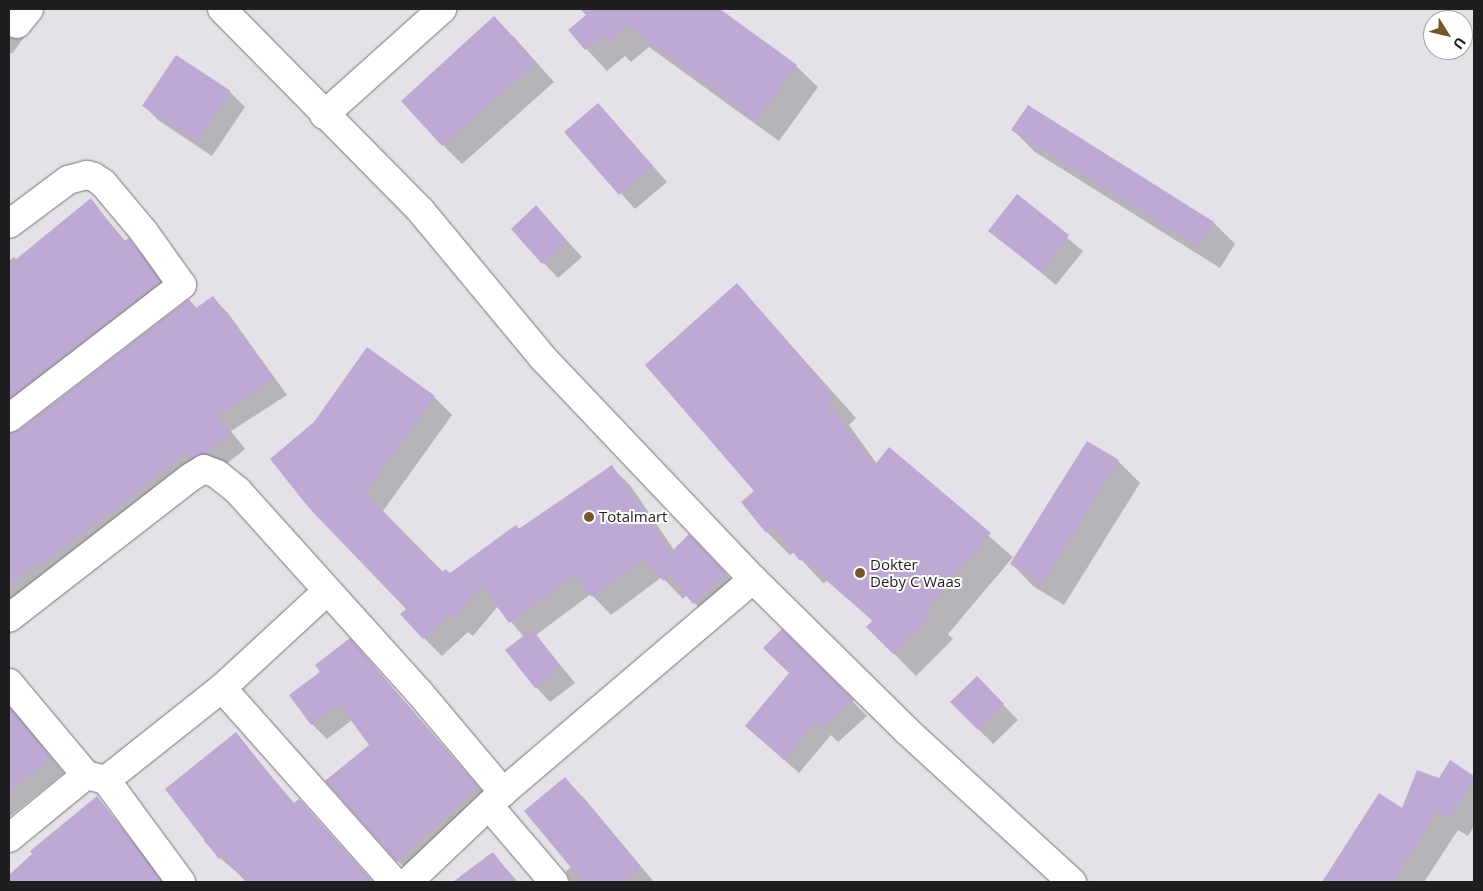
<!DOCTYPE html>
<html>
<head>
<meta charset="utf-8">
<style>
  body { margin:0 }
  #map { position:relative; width:1483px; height:891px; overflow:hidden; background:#e4e2e8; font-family:"Open Sans",sans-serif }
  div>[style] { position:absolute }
  .shadow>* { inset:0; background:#0003 }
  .building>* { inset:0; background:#bea8d4 }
  .roads { filter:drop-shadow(0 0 1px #777479) drop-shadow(0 0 1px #777479) }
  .minor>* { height:28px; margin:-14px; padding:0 14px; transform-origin:14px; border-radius:14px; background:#fff }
  .dots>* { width:14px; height:14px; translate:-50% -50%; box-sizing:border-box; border:2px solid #fff; border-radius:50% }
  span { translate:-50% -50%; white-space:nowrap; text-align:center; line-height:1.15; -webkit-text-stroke:4px #fff; paint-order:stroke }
  .poi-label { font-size:15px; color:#1e1d1f }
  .left { translate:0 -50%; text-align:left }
  .frame { position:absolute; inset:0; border:10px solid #1e1d1f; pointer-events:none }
  .north { position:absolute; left:1423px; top:10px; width:50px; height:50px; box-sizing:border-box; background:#fff; border:1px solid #a5a5a5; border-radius:50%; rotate:126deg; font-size:14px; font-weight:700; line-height:20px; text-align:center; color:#1e1d1f }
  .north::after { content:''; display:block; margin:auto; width:18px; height:22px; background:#75562b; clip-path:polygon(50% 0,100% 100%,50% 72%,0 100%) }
</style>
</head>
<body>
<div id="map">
  <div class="shadow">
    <div style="clip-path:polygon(9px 9px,44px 9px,12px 54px,9px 52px)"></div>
    <div style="clip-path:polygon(582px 9px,669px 9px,676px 17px,682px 9px,718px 9px,796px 66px,818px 87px,779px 141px,649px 47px,631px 62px,625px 56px,607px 71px,570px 31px,588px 15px)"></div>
    <div style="clip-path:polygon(513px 36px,554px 82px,462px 164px,443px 145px)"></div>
    <div style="clip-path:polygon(230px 92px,245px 107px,212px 156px,158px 120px,143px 105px)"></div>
    <div style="clip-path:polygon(598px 104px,667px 182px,635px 209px,566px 132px)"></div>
    <div style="clip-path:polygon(1013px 130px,1214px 223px,1235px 244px,1220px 268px,1035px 152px)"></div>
    <div style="clip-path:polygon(1017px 196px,1083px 251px,1056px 285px,990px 231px)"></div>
    <div style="clip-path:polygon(91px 200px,126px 242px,129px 240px,143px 255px,174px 297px,14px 420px,9px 433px,9px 261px,14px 257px,17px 260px)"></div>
    <div style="clip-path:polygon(536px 207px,582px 257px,558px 278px,512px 229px)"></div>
    <div style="clip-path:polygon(737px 285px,856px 418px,849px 425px,877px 464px,889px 449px,1013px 557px,948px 634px,953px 639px,916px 676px,868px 627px,874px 622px,827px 581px,823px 583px,794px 552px,790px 555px,767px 532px,756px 491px)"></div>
    <div style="clip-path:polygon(213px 298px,228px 313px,287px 395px,231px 431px,245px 449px,221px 468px,9px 604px,9px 434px,19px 431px,189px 301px,198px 309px)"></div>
    <div style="clip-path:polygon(434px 397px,452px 415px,383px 511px,444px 573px,450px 575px,611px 467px,630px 485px,674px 550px,707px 554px,744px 593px,712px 621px,687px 595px,683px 599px,662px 577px,611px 615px,591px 594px,536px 635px,575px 683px,550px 702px,536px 687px,524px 637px,498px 606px,473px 636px,468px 632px,442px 656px,424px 638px,408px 609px,310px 507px)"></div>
    <div style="clip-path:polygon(1118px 461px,1140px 483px,1064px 605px,1033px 586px,1012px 564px)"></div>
    <div style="clip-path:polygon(782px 631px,867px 716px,838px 742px,831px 735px,799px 773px,746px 726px,791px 673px)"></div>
    <div style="clip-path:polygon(364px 655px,492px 802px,413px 876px,398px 861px,371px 745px,352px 720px,327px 739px,312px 724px,322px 672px)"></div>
    <div style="clip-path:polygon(977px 678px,1018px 720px,993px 744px,952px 702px)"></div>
    <div style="clip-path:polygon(9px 704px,64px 773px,9px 817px)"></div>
    <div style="clip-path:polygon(235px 734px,295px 804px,299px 800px,373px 882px,248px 882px,220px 858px,204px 841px)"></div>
    <div style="clip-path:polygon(1451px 761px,1474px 777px,1474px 826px,1468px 836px,1458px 830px,1424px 882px,1323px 882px,1379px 795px,1403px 810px,1439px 779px)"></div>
    <div style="clip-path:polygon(564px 778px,584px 798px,654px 882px,570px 882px,566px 871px,571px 867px)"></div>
    <div style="clip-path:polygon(97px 797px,166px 882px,9px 882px,9px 876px)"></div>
    <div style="clip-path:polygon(492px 853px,518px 882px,455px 882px,462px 875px)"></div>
  </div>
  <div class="building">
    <div style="clip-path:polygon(580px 9px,720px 9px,797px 65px,756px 121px,627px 26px,609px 42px,603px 35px,585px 50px,568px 30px,586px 15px)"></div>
    <div style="clip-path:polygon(494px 16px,536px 62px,442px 146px,401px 101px)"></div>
    <div style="clip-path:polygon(176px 55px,231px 91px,197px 142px,142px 106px)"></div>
    <div style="clip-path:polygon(598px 103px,653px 166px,619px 195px,564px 132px)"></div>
    <div style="clip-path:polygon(1028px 105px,1214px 222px,1198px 247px,1011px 130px)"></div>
    <div style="clip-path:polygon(1017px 194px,1069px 235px,1041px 272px,988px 231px)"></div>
    <div style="clip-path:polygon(91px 198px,123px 242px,129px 238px,132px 242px,160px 282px,9px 398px,9px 265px)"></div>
    <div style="clip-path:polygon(536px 205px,568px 242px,542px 264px,511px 229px)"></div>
    <div style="clip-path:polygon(737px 283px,834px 395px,827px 402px,874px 466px,889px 447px,991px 533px,926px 610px,931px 616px,893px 654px,866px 627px,873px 620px,803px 559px,800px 561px,773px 527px,766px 533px,741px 502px,754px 491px,645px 365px)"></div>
    <div style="clip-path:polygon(213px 296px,274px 379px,217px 416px,231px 433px,206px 454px,191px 459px,186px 453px,120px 506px,39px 566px,36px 563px,9px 586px,9px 433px,19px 430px,189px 299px,196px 308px)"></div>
    <div style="clip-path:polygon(367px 347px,435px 396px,366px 492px,408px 539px,443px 572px,445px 569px,450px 573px,516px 525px,519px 529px,612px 465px,671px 552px,689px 534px,727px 574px,693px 604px,670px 576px,664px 581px,642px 560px,592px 597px,575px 575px,509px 623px,482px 586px,454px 618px,449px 614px,423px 639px,400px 614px,406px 609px,309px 508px,270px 459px,314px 422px)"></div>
    <div style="clip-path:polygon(1087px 441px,1119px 460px,1042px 584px,1010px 564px)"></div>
    <div style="clip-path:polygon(532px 629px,561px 667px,535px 688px,505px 650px)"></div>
    <div style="clip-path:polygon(782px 629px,854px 700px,822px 728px,816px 721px,784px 760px,745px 726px,789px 673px,763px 648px)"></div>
    <div style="clip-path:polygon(350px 638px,478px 787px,397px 862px,325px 781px,369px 745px,339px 704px,311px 725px,289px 695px,320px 672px,315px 665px)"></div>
    <div style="clip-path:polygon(977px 676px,1004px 704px,978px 730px,950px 702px)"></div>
    <div style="clip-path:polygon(9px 707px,51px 758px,9px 792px)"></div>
    <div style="clip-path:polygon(236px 732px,293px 804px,299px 799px,373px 882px,246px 882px,222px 856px,219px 859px,165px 789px)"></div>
    <div style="clip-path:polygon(1450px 760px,1474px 776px,1474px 779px,1448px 818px,1438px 811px,1392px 882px,1322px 882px,1379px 793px,1402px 808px,1417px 770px,1439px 778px)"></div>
    <div style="clip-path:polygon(565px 777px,641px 868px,624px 882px,583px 882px,524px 811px)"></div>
    <div style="clip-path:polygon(97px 796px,162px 882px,9px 882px,9px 875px,32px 854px,30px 851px)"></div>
    <div style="clip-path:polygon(493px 852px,516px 882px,453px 882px)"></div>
  </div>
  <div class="roads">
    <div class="minor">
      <div style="left:222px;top:9px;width:284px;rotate:45.4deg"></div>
      <div style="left:421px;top:211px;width:191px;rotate:50.3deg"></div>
      <div style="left:543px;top:358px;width:305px;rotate:46.5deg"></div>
      <div style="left:753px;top:579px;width:216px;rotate:44.6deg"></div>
      <div style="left:907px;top:731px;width:224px;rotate:42.5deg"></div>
      <div style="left:17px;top:24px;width:19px;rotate:-51deg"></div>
      <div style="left:324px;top:115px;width:159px;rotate:-41.9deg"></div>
      <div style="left:9px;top:224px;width:74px;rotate:-36.7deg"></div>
      <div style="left:68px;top:180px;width:20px;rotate:-15deg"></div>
      <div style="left:87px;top:175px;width:7px;rotate:16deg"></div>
      <div style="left:94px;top:177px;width:11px;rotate:34deg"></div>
      <div style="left:103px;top:183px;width:64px;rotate:50.1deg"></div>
      <div style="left:144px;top:232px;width:65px;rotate:54.4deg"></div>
      <div style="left:182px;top:285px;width:218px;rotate:142.4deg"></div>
      <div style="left:9px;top:618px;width:230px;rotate:-37.8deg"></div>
      <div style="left:191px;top:477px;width:15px;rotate:-32deg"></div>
      <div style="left:204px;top:469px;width:14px;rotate:21deg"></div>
      <div style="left:217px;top:474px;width:27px;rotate:39deg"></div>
      <div style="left:238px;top:491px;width:270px;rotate:48deg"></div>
      <div style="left:419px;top:692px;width:131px;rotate:50deg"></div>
      <div style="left:9px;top:683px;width:120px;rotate:50.1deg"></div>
      <div style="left:86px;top:775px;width:21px;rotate:14deg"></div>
      <div style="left:106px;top:780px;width:127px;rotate:53.7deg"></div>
      <div style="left:222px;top:688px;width:259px;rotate:48.4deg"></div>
      <div style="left:106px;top:780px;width:148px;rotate:-38.4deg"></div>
      <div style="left:222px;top:688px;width:142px;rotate:-42.7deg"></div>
      <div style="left:489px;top:806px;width:100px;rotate:49.5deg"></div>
      <div style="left:9px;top:838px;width:99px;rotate:-39.3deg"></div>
      <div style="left:408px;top:882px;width:131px;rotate:-43.5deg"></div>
      <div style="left:503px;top:792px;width:328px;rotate:-40.4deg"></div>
    </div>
  </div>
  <div class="dots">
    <div style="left:589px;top:517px;background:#75562b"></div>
    <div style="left:860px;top:573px;background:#75562b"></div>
  </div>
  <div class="poi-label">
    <span class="left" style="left:599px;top:517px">Totalmart</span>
    <span class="left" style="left:870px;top:573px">Dokter<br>Deby C Waas</span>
  </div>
  <div class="frame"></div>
  <div class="north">U</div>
</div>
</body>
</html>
